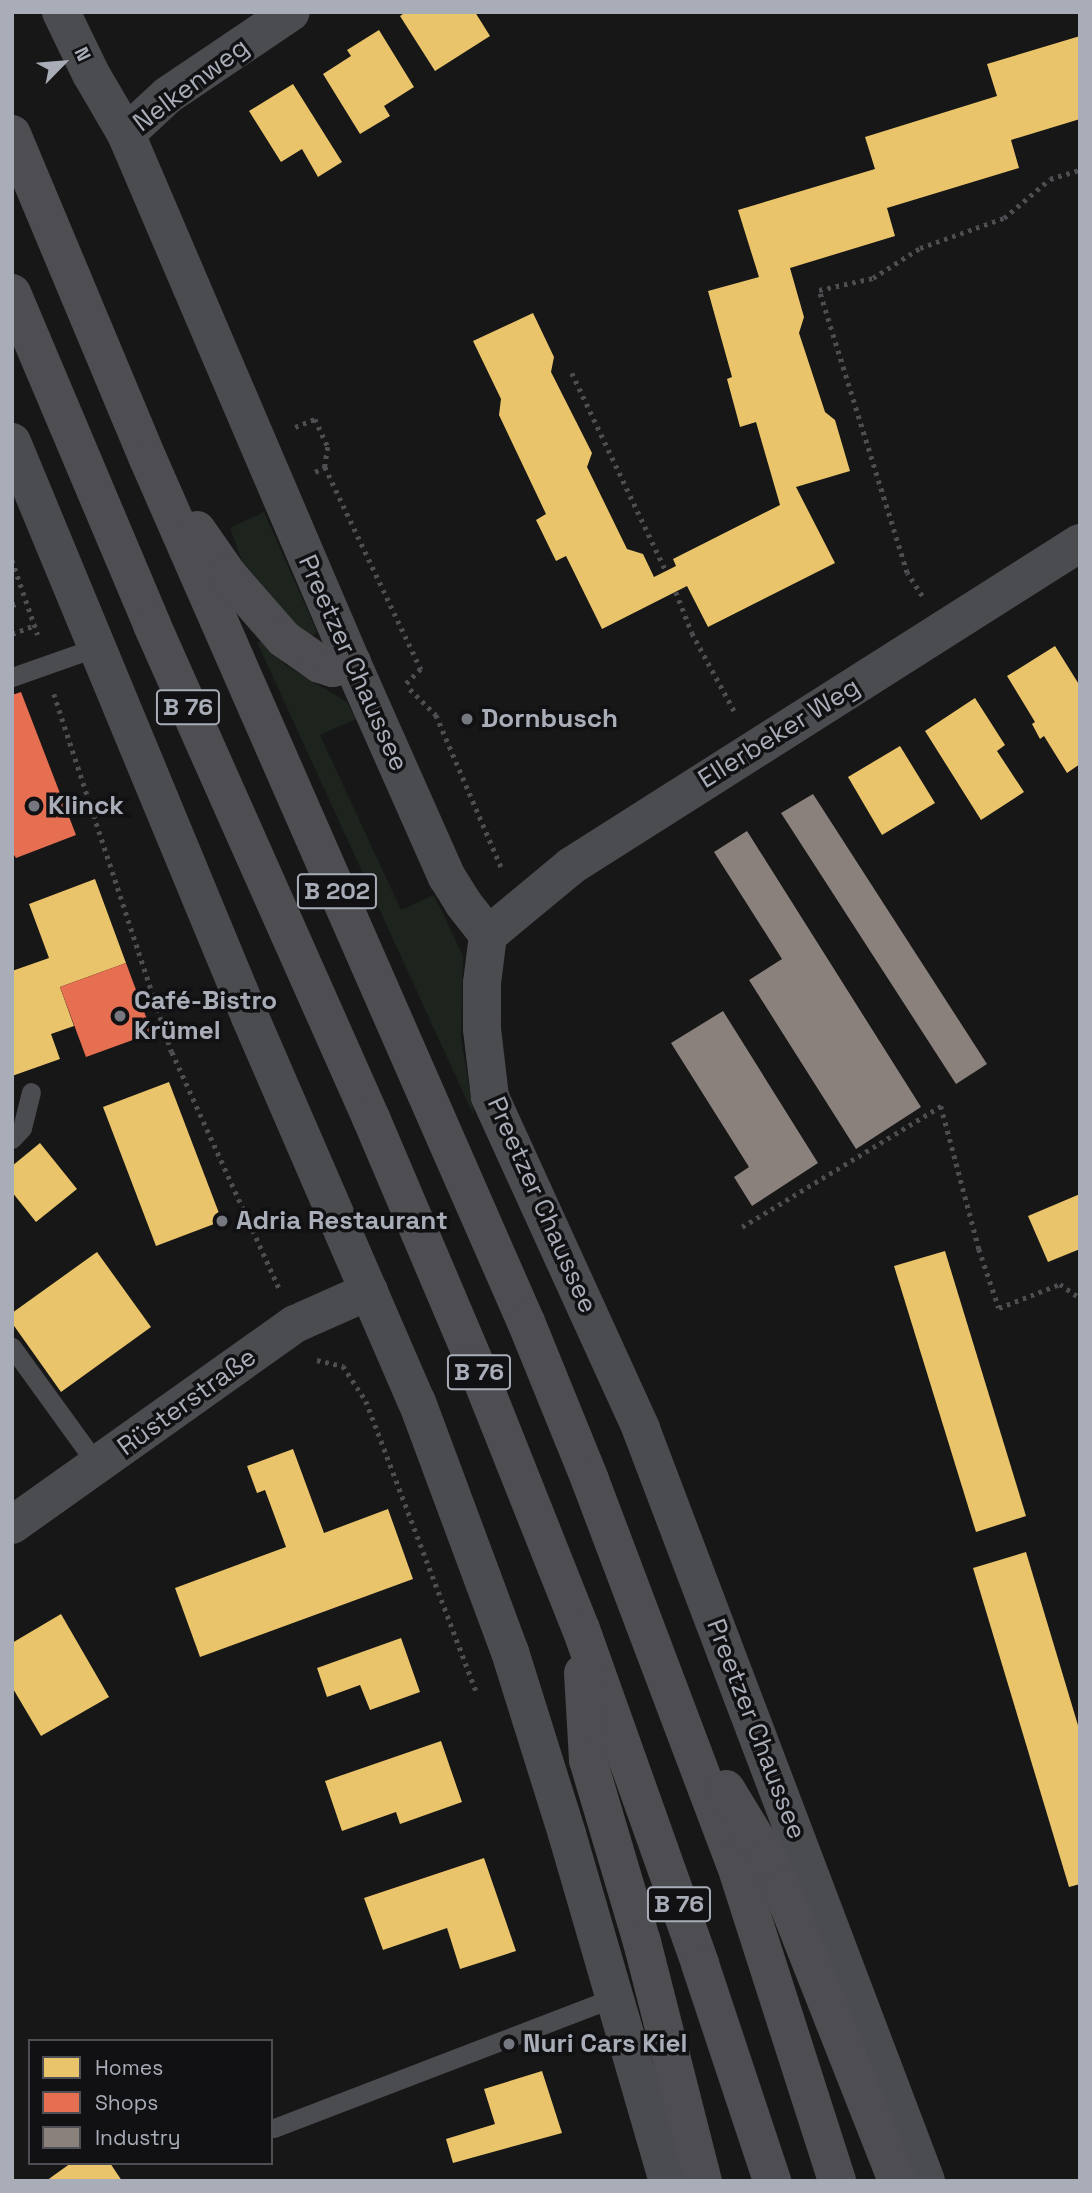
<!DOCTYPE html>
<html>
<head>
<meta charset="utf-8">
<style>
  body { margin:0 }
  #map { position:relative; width:1092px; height:2193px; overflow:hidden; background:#171717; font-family:"Space Grotesk",sans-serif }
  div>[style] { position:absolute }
  .green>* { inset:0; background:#1d241e }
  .homes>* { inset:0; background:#e9c46a }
  .shops>* { inset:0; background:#e76f51 }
  .industry>* { inset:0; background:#8a817c }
  .path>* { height:4.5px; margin-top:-2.25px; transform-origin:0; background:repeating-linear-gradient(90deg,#4d4e52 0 3.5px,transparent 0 8.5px) }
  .service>* { height:19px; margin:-9.5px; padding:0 9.5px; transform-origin:9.5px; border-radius:9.5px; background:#4b4c50 }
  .minor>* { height:38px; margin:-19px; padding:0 19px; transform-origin:19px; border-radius:19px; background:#4b4c50 }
  .trunk>* { height:38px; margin:-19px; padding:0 19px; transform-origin:19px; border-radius:19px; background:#4e4e52 }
  .dots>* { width:19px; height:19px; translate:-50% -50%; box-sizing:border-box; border:4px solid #111113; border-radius:50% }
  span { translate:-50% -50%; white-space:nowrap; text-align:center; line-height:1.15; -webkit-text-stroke:7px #111113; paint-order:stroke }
  .shield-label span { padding:2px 5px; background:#111113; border:2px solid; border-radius:5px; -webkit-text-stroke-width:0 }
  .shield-label { font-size:24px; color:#a8adb8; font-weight:700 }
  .street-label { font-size:26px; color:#a8adb8 }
  .poi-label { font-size:26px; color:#a8adb8; font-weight:700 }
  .left { translate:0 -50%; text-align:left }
  .frame { position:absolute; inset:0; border:14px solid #a8adb8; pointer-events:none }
  .legend { position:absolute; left:28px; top:2039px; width:245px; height:126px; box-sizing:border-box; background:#111113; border:2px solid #4d4f55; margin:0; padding:9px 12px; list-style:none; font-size:21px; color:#a8adb8 }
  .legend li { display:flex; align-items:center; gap:14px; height:35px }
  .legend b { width:35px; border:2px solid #4d4f55 }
  .north { position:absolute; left:28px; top:28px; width:70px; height:70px; -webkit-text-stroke:5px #111113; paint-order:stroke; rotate:65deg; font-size:19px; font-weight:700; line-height:28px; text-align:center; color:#a8adb8 }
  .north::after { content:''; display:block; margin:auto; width:24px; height:32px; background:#a8adb8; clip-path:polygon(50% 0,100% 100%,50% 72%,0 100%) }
</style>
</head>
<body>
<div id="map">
  <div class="green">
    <div style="clip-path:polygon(264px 512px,317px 632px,308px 640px,245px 569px,230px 528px)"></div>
    <div style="clip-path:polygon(266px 641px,285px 665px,347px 702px,356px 719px,320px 735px,401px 910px,434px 895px,463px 956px,461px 1038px,474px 1116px,257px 642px)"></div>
  </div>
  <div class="homes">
    <div style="clip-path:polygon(406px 12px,475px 12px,490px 36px,435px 71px,400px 16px)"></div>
    <div style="clip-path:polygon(379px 30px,414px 87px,384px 106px,390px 116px,360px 134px,323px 74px,351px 56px,347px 50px)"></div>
    <div style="clip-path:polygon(1080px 36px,1080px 119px,1011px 140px,1019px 168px,887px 208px,895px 236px,790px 268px,804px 317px,799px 333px,825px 412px,835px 420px,850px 471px,796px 487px,835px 563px,708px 627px,687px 586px,602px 629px,566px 556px,556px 561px,536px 520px,546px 514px,499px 415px,501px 399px,473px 341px,533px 313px,554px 357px,551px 372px,592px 453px,587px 467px,627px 549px,643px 554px,654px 577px,676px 566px,673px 559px,780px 505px,756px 422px,740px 427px,727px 379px,732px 377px,708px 291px,759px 277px,738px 210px,875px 169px,865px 137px,997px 96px,987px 64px)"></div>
    <div style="clip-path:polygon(293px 84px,342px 162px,318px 177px,302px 149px,281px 162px,249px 111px)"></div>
    <div style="clip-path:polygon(1055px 646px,1080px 686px,1080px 764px,1067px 773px,1044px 736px,1040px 739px,1032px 724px,1035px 722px,1007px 676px)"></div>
    <div style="clip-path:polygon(975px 698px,1005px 745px,997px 751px,1024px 792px,981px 820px,925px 731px)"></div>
    <div style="clip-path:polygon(900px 746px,935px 803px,882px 835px,848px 777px)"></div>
    <div style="clip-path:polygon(95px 879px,126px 963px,60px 987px,74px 1026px,51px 1034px,60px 1059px,12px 1076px,12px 971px,49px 958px,29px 904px)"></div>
    <div style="clip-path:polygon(169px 1082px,222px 1221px,156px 1246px,103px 1107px)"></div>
    <div style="clip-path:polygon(40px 1143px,77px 1189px,36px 1222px,12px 1192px,12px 1166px)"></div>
    <div style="clip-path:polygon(1080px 1194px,1080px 1249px,1048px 1262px,1028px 1216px)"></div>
    <div style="clip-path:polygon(945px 1251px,1026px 1516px,976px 1532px,894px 1266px)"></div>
    <div style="clip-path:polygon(97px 1252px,151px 1327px,61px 1392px,12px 1323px,12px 1313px)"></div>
    <div style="clip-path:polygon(293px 1449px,324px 1533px,388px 1509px,413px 1579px,200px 1657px,175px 1588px,286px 1547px,265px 1490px,257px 1493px,247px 1466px)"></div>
    <div style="clip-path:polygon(1026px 1552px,1080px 1732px,1080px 1884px,1069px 1887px,973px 1568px)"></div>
    <div style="clip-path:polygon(61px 1614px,109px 1697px,41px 1736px,12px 1687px,12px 1643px)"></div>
    <div style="clip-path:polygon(401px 1638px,420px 1692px,370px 1710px,360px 1685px,327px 1697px,317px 1668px)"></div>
    <div style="clip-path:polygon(441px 1741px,462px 1802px,400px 1824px,396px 1812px,342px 1831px,325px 1781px)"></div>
    <div style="clip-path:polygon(484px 1858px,516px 1951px,460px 1969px,447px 1928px,383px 1950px,364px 1898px)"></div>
    <div style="clip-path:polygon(542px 2071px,562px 2133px,453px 2163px,446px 2139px,495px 2124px,484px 2089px)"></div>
    <div style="clip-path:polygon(71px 2163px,110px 2163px,122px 2181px,46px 2181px)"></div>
  </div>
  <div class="shops">
    <div style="clip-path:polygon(21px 692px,76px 835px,16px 858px,12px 852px,12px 695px)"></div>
    <div style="clip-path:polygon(126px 963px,152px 1033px,86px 1057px,60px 987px)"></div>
  </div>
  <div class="industry">
    <div style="clip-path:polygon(813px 794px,987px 1064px,956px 1084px,781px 813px)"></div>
    <div style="clip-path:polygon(747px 831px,921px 1107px,856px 1149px,749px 980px,782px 959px,714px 852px)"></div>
    <div style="clip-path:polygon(723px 1011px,818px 1163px,752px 1206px,734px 1177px,749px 1167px,671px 1043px)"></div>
  </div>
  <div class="path">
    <div style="left:572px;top:373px;width:219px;rotate:64.6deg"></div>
    <div style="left:295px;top:427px;width:22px;rotate:-22deg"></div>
    <div style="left:315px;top:419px;width:31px;rotate:65deg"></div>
    <div style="left:328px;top:447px;width:20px;rotate:99deg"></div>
    <div style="left:315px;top:472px;width:11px;rotate:-27deg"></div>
    <div style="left:325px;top:467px;width:224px;rotate:64.6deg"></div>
    <div style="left:421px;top:669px;width:21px;rotate:135deg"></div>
    <div style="left:12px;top:560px;width:79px;rotate:70.9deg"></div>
    <div style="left:676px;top:592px;width:44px;rotate:68.7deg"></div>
    <div style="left:692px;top:633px;width:92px;rotate:61.5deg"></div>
    <div style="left:922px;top:596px;width:27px;rotate:-123deg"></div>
    <div style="left:907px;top:573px;width:296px;rotate:-107.3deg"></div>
    <div style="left:819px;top:290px;width:55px;rotate:-12.5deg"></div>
    <div style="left:873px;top:278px;width:56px;rotate:-32.6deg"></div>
    <div style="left:920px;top:248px;width:89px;rotate:-19.7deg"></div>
    <div style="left:1004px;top:218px;width:60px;rotate:-40.3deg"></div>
    <div style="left:1050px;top:179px;width:31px;rotate:-17deg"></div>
    <div style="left:12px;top:605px;width:4px;rotate:-14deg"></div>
    <div style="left:12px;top:634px;width:26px;rotate:-21deg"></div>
    <div style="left:410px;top:689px;width:37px;rotate:45deg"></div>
    <div style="left:436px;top:715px;width:168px;rotate:66.8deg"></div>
    <div style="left:54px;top:694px;width:377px;rotate:71.8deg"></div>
    <div style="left:172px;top:1052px;width:259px;rotate:65.6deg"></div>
    <div style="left:742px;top:1227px;width:233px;rotate:-31.3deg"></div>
    <div style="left:941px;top:1106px;width:148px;rotate:75.1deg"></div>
    <div style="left:979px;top:1249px;width:62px;rotate:71.3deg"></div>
    <div style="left:999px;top:1308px;width:66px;rotate:-21.5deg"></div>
    <div style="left:1060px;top:1284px;width:24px;rotate:35deg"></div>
    <div style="left:317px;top:1360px;width:27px;rotate:13deg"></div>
    <div style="left:343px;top:1366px;width:42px;rotate:56.7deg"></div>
    <div style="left:366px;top:1401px;width:312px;rotate:69.2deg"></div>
  </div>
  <div class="service">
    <div style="left:12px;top:677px;width:90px;rotate:-19.4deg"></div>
    <div style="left:12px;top:1139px;width:15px;rotate:-48deg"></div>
    <div style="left:22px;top:1128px;width:37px;rotate:-76deg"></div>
    <div style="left:12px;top:1347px;width:147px;rotate:54.1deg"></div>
    <div style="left:274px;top:2128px;width:366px;rotate:-21deg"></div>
  </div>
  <div class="minor">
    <div style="left:61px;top:12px;width:69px;rotate:64.2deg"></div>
    <div style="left:91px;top:74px;width:69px;rotate:59.7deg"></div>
    <div style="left:126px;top:134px;width:575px;rotate:66.87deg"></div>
    <div style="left:352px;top:663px;width:234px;rotate:66.1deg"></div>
    <div style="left:447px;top:877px;width:31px;rotate:58deg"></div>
    <div style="left:463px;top:903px;width:41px;rotate:52deg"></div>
    <div style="left:488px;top:935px;width:48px;rotate:97.1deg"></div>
    <div style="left:482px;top:983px;width:46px;rotate:90deg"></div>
    <div style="left:482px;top:1029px;width:68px;rotate:83.3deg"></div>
    <div style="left:490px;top:1097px;width:365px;rotate:65.5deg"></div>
    <div style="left:641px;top:1429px;width:804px;rotate:69.24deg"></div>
    <div style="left:126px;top:134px;width:57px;rotate:-42.9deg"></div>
    <div style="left:168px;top:95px;width:148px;rotate:-34deg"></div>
    <div style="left:12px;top:442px;width:622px;rotate:67.51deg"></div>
    <div style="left:250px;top:1017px;width:420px;rotate:66.6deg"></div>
    <div style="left:417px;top:1402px;width:267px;rotate:69.6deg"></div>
    <div style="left:510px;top:1652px;width:191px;rotate:72.6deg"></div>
    <div style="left:567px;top:1834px;width:361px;rotate:73.8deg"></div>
    <div style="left:488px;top:935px;width:108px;rotate:-39.7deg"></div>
    <div style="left:571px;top:866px;width:603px;rotate:-32.4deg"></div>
    <div style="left:12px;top:1525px;width:347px;rotate:-35.4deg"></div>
    <div style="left:295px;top:1324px;width:81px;rotate:-24deg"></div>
  </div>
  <div class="trunk">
    <div style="left:12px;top:134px;width:352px;rotate:67.3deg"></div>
    <div style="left:148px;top:459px;width:942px;rotate:66.35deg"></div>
    <div style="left:526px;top:1322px;width:170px;rotate:67.9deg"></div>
    <div style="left:590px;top:1480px;width:410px;rotate:69.3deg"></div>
    <div style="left:735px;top:1863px;width:334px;rotate:72.2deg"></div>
    <div style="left:12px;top:293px;width:360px;rotate:67.1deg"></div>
    <div style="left:152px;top:625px;width:539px;rotate:66.05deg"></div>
    <div style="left:371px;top:1118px;width:266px;rotate:67deg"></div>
    <div style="left:475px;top:1363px;width:286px;rotate:68.3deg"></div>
    <div style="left:581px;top:1629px;width:356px;rotate:70.4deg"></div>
    <div style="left:700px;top:1964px;width:229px;rotate:71.6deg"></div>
    <div style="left:197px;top:530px;width:56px;rotate:55.2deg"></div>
    <div style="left:229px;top:576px;width:84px;rotate:48.9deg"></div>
    <div style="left:284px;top:639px;width:44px;rotate:34.8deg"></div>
    <div style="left:320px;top:664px;width:13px;rotate:18deg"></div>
    <div style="left:332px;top:668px;width:21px;rotate:-14deg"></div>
    <div style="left:583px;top:1673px;width:87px;rotate:86.7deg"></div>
    <div style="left:588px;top:1760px;width:190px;rotate:73.5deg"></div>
    <div style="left:642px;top:1942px;width:247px;rotate:75.7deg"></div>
    <div style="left:726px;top:1789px;width:81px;rotate:58.7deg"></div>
    <div style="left:768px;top:1858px;width:34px;rotate:66deg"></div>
    <div style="left:782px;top:1889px;width:314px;rotate:68.5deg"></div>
  </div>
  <div class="dots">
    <div style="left:467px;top:719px;background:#757880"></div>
    <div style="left:34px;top:806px;background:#757880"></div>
    <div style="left:120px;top:1016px;background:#757880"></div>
    <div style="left:222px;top:1221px;background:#757880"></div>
    <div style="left:509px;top:2044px;background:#757880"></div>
  </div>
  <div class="shield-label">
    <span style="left:188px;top:707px">B 76</span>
    <span style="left:337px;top:891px">B 202</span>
    <span style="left:479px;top:1372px">B 76</span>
    <span style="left:679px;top:1904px">B 76</span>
  </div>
  <div class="street-label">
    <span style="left:191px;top:85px;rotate:-37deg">Nelkenweg</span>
    <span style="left:353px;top:663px;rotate:66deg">Preetzer Chaussee</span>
    <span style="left:779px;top:733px;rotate:-32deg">Ellerbeker Weg</span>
    <span style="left:542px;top:1205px;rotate:66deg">Preetzer Chaussee</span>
    <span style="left:187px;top:1402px;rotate:-36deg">Rüsterstraße</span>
    <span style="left:756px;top:1729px;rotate:69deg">Preetzer Chaussee</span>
  </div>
  <div class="poi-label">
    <span class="left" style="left:481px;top:719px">Dornbusch</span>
    <span class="left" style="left:48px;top:806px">Klinck</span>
    <span class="left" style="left:134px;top:1016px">Café-Bistro<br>Krümel</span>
    <span class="left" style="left:236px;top:1221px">Adria Restaurant</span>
    <span class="left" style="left:523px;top:2044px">Nuri Cars Kiel</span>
  </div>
  <div class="frame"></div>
  <ul class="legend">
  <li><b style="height:19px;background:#e9c46a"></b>Homes</li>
  <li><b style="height:19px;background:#e76f51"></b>Shops</li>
  <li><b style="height:19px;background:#8a817c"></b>Industry</li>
  </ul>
  <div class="north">N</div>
</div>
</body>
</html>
